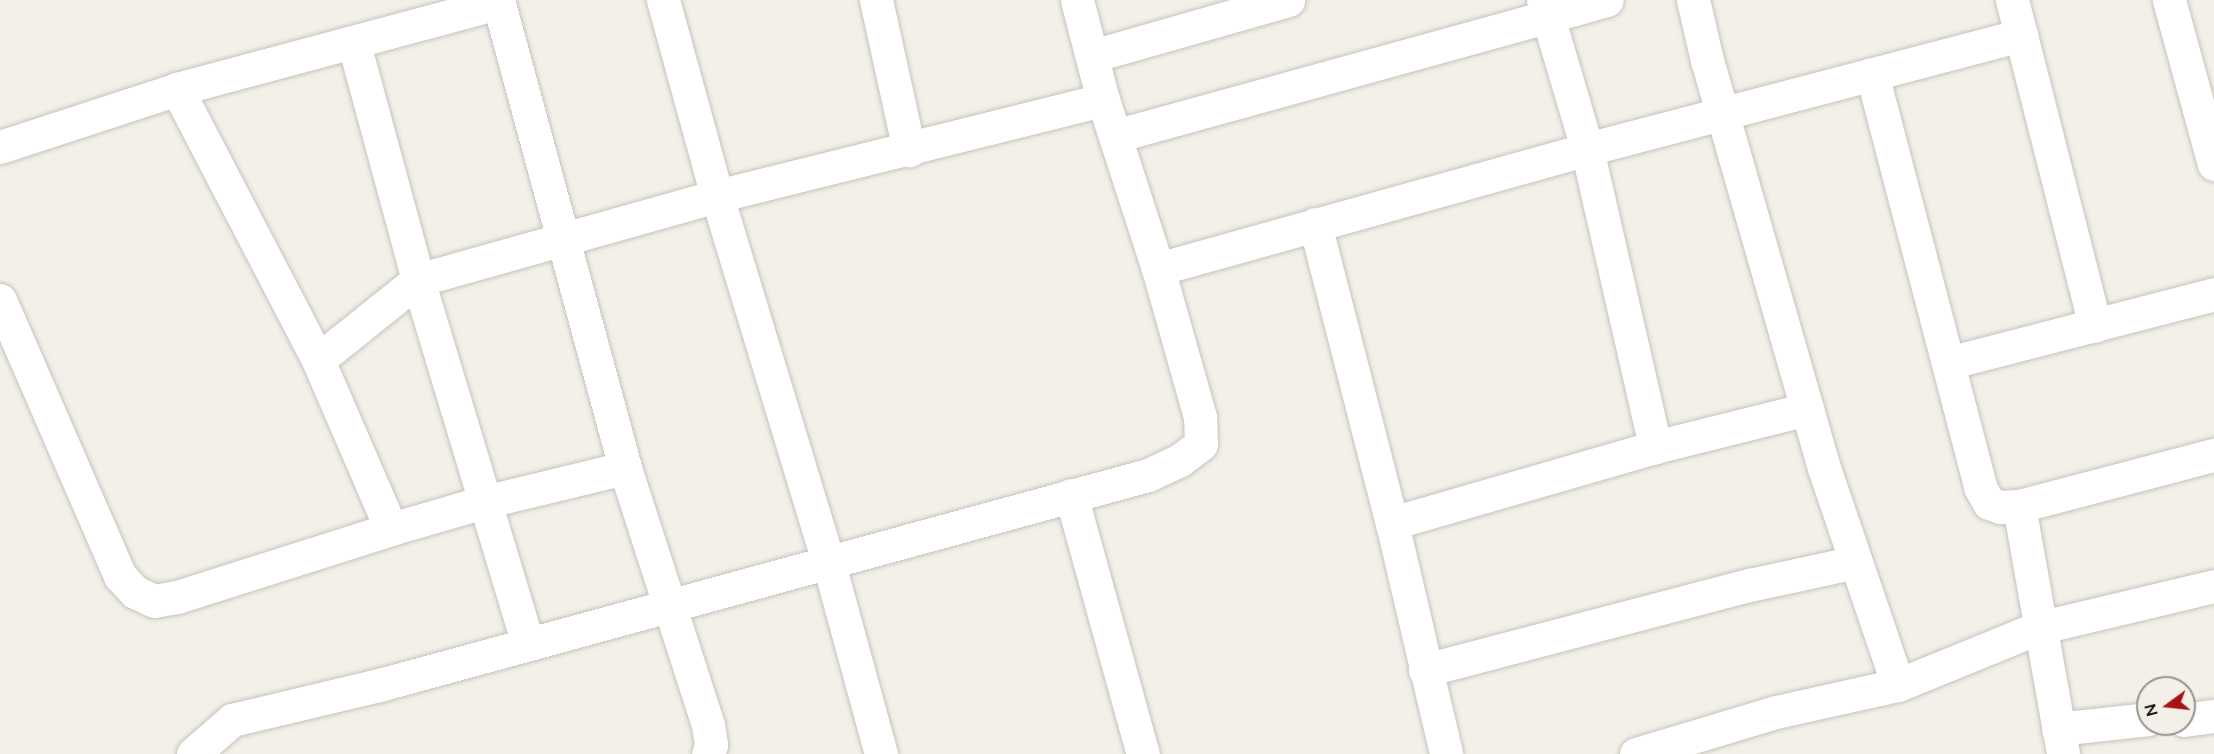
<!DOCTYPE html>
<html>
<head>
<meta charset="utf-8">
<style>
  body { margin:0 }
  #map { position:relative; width:2214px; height:754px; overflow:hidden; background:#f3f0e9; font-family:Lato,sans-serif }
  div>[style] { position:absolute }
  .roads { filter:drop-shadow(0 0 2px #c6c3bd) drop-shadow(0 0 2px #c6c3bd) }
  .minor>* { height:33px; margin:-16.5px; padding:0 16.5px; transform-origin:16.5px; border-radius:16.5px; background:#fff }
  span { translate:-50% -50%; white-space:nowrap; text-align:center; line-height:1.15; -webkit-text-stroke:4.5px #f3f0e9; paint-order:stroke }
  .north { position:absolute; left:2136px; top:676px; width:60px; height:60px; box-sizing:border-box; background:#f3f0e9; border:2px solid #97948f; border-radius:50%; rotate:255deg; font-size:16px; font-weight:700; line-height:24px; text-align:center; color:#0c0b09 }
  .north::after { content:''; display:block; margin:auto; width:21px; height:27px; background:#a81412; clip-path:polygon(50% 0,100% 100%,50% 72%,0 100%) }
</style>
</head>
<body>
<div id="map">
  <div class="roads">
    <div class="minor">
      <div style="left:498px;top:0;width:485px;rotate:74.8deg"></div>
      <div style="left:625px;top:468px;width:270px;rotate:72.1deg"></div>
      <div style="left:708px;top:725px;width:20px;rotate:81deg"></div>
      <div style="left:711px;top:745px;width:9px;rotate:108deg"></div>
      <div style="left:663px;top:0;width:203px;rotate:74.6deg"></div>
      <div style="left:717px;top:196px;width:385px;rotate:73.1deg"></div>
      <div style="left:829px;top:564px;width:197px;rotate:74.7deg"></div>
      <div style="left:876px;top:0;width:154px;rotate:77.6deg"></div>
      <div style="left:1543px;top:0;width:155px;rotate:73.5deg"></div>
      <div style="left:1587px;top:149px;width:306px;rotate:77.1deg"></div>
      <div style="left:1693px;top:0;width:62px;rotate:76.9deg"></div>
      <div style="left:1707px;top:60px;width:424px;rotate:74deg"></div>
      <div style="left:1824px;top:468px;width:229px;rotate:71.2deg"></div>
      <div style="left:2012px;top:0;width:336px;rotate:75.7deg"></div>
      <div style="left:2169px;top:0;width:170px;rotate:74.7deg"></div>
      <div style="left:354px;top:44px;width:245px;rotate:74.8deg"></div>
      <div style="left:418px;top:280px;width:380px;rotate:73.2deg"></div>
      <div style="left:1092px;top:56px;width:204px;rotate:-15.9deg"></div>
      <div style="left:1872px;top:74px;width:427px;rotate:75.3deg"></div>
      <div style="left:1980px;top:487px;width:18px;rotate:61deg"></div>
      <div style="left:1989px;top:503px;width:12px;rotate:20deg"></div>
      <div style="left:2000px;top:507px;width:19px;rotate:-3deg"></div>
      <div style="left:2019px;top:506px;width:202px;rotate:-14.7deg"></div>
      <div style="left:177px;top:89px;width:305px;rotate:62.5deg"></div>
      <div style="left:318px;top:360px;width:184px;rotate:66.6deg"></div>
      <div style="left:1115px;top:136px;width:510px;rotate:-15.45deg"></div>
      <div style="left:0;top:147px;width:186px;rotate:-18.1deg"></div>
      <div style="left:177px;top:89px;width:333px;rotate:-15deg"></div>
      <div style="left:1315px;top:224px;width:309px;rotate:75.6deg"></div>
      <div style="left:1392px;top:523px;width:237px;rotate:76.8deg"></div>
      <div style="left:1158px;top:269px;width:445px;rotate:-15.6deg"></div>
      <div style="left:1587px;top:149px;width:449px;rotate:-14.7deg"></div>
      <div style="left:0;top:300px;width:301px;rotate:66.5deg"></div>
      <div style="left:120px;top:576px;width:22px;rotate:47deg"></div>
      <div style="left:135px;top:592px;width:21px;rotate:25deg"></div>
      <div style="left:154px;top:601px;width:23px;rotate:-10deg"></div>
      <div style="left:177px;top:597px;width:225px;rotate:-17.6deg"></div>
      <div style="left:391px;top:529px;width:97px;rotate:-16.2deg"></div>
      <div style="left:484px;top:502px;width:145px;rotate:-13.6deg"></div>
      <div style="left:318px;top:360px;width:128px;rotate:-38.7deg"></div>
      <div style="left:418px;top:280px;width:311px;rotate:-15.7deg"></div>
      <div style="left:717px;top:196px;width:398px;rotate:-14deg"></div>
      <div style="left:1948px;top:363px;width:275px;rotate:-14.5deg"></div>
      <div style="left:1071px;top:495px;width:269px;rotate:74.5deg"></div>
      <div style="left:2019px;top:506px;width:252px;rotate:79.9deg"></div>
      <div style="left:1392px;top:523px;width:274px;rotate:-16.1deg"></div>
      <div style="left:1655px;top:447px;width:157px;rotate:-14deg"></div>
      <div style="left:1425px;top:670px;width:336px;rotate:-14.7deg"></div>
      <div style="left:1750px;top:585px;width:108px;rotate:-12.2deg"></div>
      <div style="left:2184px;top:720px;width:30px;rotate:-8deg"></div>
      <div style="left:2058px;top:729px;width:91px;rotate:-6.3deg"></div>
      <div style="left:193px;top:754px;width:52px;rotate:-41.1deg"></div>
      <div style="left:232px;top:720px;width:155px;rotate:-13.4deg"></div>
      <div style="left:383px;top:684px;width:793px;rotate:-15.28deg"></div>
      <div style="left:1148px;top:475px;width:35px;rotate:-25deg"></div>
      <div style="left:1180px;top:460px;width:26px;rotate:-37deg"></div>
      <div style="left:1201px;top:444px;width:27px;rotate:-92deg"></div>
      <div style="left:1200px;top:417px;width:154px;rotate:-105.8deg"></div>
      <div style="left:1158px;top:269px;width:178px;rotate:-108deg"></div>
      <div style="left:1103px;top:100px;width:103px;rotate:-104.6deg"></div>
      <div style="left:1636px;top:754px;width:146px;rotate:-16.7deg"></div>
      <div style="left:1776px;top:712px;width:125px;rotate:-12.5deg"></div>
      <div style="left:1898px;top:685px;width:151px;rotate:-22.2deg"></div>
      <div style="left:2038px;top:628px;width:181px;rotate:-13.4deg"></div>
    </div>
  </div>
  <div class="north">N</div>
</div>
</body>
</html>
